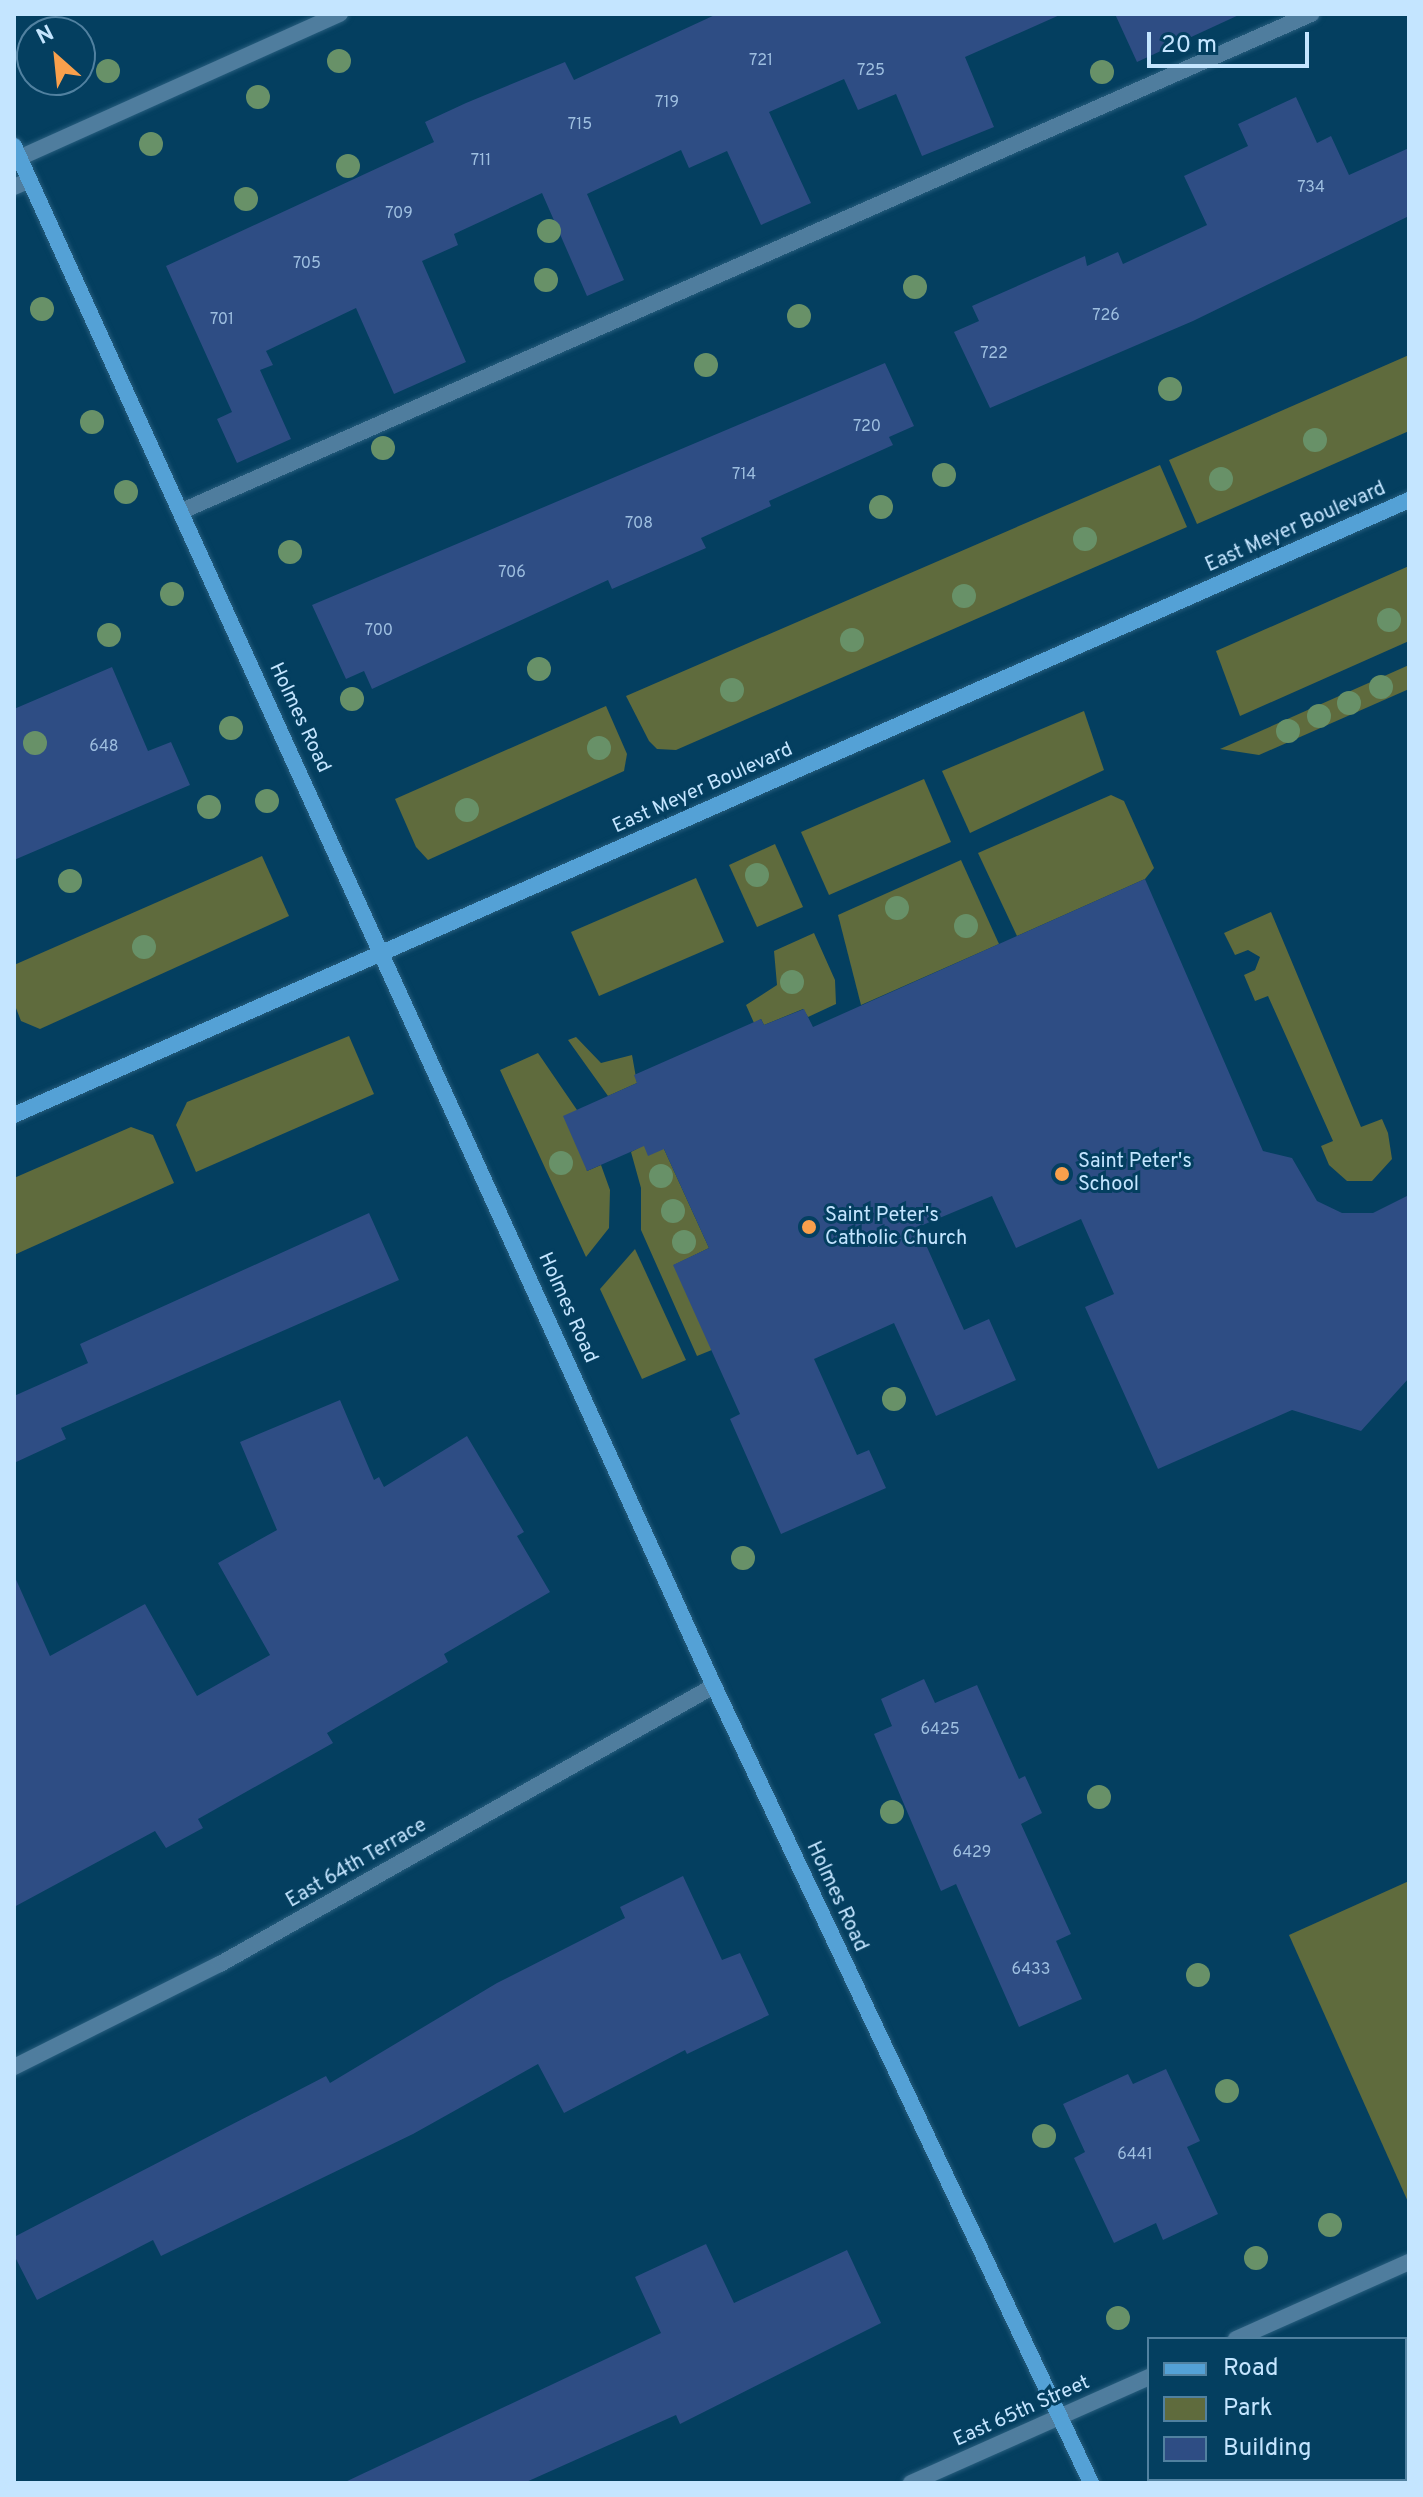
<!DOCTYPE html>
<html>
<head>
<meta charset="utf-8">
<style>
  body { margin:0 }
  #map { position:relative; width:1423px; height:2497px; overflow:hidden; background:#043f60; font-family:Overpass,sans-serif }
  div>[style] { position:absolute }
  .green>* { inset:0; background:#5f6b3d }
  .building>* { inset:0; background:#2e4d84 }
  .roads { filter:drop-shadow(0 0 2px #275d7d) drop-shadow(0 0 2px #275d7d) }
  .service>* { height:16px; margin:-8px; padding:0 8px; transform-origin:8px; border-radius:8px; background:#4f7d9e }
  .minor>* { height:16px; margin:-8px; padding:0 8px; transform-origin:8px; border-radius:8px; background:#4f7d9e }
  .secondary>* { height:16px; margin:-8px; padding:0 8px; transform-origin:8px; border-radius:8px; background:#54a1d6 }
  .trees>* { width:24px; height:24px; margin:-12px; border-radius:50%; background:#689168 }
  .dots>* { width:22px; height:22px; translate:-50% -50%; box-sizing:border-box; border:4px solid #043f60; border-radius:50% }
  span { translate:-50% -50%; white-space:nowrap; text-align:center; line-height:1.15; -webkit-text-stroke:6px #043f60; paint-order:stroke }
  .number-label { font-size:16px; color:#9ebfe0 }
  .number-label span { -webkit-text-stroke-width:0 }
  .street-label { font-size:20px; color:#c4e5ff }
  .poi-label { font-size:20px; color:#c4e5ff }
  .left { translate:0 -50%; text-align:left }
  .frame { position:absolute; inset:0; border:16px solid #c4e5ff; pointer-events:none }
  .legend { position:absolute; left:1147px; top:2337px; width:260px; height:144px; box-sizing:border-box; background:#043f60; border:2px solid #5181a0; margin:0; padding:10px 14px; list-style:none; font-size:24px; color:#c4e5ff }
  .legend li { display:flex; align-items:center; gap:16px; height:40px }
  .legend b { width:40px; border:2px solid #5181a0 }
  .north { position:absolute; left:16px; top:16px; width:80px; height:80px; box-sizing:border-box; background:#043f60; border:2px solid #5181a0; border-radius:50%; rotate:333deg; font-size:22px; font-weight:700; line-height:32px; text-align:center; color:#c4e5ff }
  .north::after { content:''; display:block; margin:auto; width:28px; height:36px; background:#f9a04c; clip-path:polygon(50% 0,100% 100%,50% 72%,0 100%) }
  .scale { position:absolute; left:1147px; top:32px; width:162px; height:36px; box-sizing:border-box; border:4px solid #c4e5ff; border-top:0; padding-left:10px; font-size:24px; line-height:28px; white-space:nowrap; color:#c4e5ff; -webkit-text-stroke:6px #043f60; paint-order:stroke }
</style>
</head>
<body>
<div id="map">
  <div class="green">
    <div style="clip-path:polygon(1409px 355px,1409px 431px,1197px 524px,1169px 460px)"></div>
    <div style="clip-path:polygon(1160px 465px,1187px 527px,676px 750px,657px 749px,649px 741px,626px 696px)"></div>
    <div style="clip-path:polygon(1409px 566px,1409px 641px,1240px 716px,1216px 651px)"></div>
    <div style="clip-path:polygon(1409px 665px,1409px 689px,1259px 755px,1220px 749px)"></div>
    <div style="clip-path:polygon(606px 706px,627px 754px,624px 771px,428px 860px,416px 847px,395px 799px)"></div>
    <div style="clip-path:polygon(1084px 711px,1104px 770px,970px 833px,942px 771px)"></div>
    <div style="clip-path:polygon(924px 779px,951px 842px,829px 895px,801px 832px)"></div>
    <div style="clip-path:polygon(1111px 795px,1124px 801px,1154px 868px,1145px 879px,1017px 936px,978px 853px)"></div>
    <div style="clip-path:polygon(775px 844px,803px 907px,757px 927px,729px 865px)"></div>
    <div style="clip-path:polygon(262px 856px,289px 916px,40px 1029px,21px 1021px,14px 1003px,14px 965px)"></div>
    <div style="clip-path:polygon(961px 860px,999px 944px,861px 1005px,838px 915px)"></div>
    <div style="clip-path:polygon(696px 878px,724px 942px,599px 996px,571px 932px)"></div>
    <div style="clip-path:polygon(1271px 912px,1361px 1127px,1382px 1119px,1388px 1133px,1392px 1159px,1372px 1181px,1347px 1181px,1329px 1165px,1321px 1146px,1333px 1141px,1268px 996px,1255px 1001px,1244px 975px,1255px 970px,1260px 957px,1248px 950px,1235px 955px,1224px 933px)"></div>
    <div style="clip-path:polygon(814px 933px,835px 980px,836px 1004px,808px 1017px,803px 1009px,764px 1025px,761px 1019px,754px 1023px,746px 1005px,777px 985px,774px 951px)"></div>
    <div style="clip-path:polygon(349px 1036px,374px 1094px,196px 1172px,176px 1125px,187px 1102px)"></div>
    <div style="clip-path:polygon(576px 1037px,601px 1063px,632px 1055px,637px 1083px,608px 1096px,568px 1040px)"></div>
    <div style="clip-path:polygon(538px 1053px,577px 1110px,587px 1171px,601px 1165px,610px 1190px,609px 1228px,586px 1257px,500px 1070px)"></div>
    <div style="clip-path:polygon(131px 1127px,153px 1135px,174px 1183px,14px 1255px,14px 1178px)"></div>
    <div style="clip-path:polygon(644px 1145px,664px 1149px,709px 1248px,674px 1265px,729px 1343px,697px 1356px,641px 1230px,641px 1188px,631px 1152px)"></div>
    <div style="clip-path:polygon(635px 1249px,686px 1360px,642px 1379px,600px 1289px)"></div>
    <div style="clip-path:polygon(1409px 1881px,1409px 2204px,1289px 1935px)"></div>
  </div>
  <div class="building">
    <div style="clip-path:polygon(717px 14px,1062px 14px,965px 57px,994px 127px,922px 156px,896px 94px,858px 110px,844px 79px,769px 112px,811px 203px,761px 225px,727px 151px,689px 168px,681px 150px,587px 194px,624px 280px,587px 296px,542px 193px,454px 234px,458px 245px,422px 261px,466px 362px,394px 394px,356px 308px,266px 351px,273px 365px,260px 370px,291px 439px,237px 463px,217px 419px,232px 412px,166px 266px,434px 142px,425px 122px,466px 103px,565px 62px,574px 80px)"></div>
    <div style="clip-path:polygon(1115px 14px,1241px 14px,1137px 62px)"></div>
    <div style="clip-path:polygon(1296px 97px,1317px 143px,1331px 136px,1349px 175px,1409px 148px,1409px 216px,1193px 321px,990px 408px,954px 332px,979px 321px,972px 306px,1085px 256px,1087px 266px,1118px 252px,1123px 264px,1207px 225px,1184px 176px,1248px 146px,1238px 124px)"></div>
    <div style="clip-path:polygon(885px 363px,914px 426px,889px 437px,893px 445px,769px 501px,771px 506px,701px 538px,706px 548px,612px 589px,608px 580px,372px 689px,364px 671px,346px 679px,312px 605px)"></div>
    <div style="clip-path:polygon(112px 667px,148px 751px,171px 742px,190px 785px,14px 860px,14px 709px)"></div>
    <div style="clip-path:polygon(1145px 879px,1263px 1151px,1292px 1158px,1317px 1201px,1342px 1213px,1373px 1213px,1409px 1195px,1409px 1378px,1361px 1431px,1292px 1410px,1158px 1469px,1085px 1307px,1114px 1294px,1081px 1219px,1016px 1248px,992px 1196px,918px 1227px,964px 1330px,989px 1319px,1016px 1380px,936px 1416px,894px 1323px,814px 1359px,857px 1455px,869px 1450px,886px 1488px,781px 1534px,730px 1419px,740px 1414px,673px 1265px,709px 1248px,664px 1149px,648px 1156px,644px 1146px,587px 1171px,563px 1116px,637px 1083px,634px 1075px,761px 1019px,764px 1025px,804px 1009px,813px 1027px)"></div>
    <div style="clip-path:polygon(369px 1213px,399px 1280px,61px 1428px,66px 1439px,14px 1463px,14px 1396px,88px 1363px,80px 1344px)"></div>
    <div style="clip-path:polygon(340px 1400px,374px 1480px,379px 1477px,384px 1487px,467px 1436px,524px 1532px,517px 1536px,550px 1592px,444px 1654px,448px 1662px,327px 1733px,333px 1743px,198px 1819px,203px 1828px,166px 1848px,155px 1831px,14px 1907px,14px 1575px,50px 1656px,145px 1604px,197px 1696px,270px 1655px,218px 1563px,277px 1530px,240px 1442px)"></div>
    <div style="clip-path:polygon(924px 1679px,935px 1703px,977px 1685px,1019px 1779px,1025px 1776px,1042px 1813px,1021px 1824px,1071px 1934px,1056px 1941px,1082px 1999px,1019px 2027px,956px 1884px,941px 1891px,874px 1734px,892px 1726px,881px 1699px)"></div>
    <div style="clip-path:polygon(683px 1876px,722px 1960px,740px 1953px,769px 2015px,687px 2054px,685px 2050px,564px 2113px,538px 2064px,413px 2134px,161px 2256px,153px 2240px,37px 2300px,14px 2255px,14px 2237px,326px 2076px,330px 2083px,497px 1983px,625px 1918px,620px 1907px)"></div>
    <div style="clip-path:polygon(1166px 2069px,1200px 2141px,1187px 2147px,1218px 2214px,1163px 2240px,1156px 2223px,1114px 2243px,1074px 2158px,1085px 2152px,1063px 2104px,1128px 2074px,1133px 2084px)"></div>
    <div style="clip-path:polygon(706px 2244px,734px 2303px,847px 2250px,881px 2323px,680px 2424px,676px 2415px,524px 2483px,343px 2483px,661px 2333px,635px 2277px)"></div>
  </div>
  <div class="roads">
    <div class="service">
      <div style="left:182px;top:511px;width:1234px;rotate:-23.76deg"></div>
    </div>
    <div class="minor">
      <div style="left:19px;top:158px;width:352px;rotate:-24.2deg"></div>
      <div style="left:14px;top:187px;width:17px;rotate:-24deg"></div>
      <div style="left:14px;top:2067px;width:230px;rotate:-26.6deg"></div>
      <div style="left:220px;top:1964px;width:567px;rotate:-29.37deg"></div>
      <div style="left:1236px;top:2339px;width:189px;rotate:-24deg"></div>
      <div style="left:911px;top:2483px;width:261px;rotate:-24deg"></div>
    </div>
    <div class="secondary">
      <div style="left:14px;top:146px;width:1692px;rotate:65.56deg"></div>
      <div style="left:714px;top:1686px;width:882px;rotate:64.68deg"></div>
      <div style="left:14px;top:1115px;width:1525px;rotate:-23.79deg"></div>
    </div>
  </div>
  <div class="trees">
    <div style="left:339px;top:61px"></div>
    <div style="left:108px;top:71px"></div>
    <div style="left:1102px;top:72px"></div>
    <div style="left:258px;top:97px"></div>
    <div style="left:151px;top:144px"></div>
    <div style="left:348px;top:166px"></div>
    <div style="left:246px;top:199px"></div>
    <div style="left:549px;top:231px"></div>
    <div style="left:546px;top:280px"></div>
    <div style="left:915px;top:287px"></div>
    <div style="left:42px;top:309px"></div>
    <div style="left:799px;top:316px"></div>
    <div style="left:706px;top:365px"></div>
    <div style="left:1170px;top:389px"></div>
    <div style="left:92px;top:422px"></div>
    <div style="left:1315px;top:440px"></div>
    <div style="left:383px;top:448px"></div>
    <div style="left:944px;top:475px"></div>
    <div style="left:1221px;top:479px"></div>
    <div style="left:126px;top:492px"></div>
    <div style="left:881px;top:507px"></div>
    <div style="left:1085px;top:539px"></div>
    <div style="left:290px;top:552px"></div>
    <div style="left:172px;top:594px"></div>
    <div style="left:964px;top:596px"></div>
    <div style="left:1389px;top:620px"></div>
    <div style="left:109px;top:635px"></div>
    <div style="left:852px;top:640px"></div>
    <div style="left:539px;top:669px"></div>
    <div style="left:1381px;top:687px"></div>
    <div style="left:732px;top:690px"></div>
    <div style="left:352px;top:699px"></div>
    <div style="left:1349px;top:703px"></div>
    <div style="left:1319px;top:716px"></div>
    <div style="left:231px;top:728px"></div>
    <div style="left:1288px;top:731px"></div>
    <div style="left:35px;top:743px"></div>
    <div style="left:599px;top:748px"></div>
    <div style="left:267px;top:801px"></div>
    <div style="left:209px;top:807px"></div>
    <div style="left:467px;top:810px"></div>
    <div style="left:757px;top:875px"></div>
    <div style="left:70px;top:881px"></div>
    <div style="left:897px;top:908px"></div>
    <div style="left:966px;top:926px"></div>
    <div style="left:144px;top:947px"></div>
    <div style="left:792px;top:982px"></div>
    <div style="left:561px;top:1163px"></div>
    <div style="left:661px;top:1176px"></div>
    <div style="left:673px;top:1211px"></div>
    <div style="left:684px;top:1242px"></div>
    <div style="left:894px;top:1399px"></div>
    <div style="left:743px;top:1558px"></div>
    <div style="left:1099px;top:1797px"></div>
    <div style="left:892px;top:1812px"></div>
    <div style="left:1198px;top:1975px"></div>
    <div style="left:1227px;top:2091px"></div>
    <div style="left:1044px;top:2136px"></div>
    <div style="left:1330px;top:2225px"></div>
    <div style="left:1256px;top:2258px"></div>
    <div style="left:1118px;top:2318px"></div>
  </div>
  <div class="dots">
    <div style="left:1062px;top:1174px;background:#f9a04c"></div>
    <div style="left:809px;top:1227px;background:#f9a04c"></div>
  </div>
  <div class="number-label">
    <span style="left:761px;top:61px">721</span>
    <span style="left:871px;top:71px">725</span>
    <span style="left:667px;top:103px">719</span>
    <span style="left:580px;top:125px">715</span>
    <span style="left:481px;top:161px">711</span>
    <span style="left:1311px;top:188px">734</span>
    <span style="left:399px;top:214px">709</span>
    <span style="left:307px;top:264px">705</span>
    <span style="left:1106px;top:316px">726</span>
    <span style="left:222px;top:320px">701</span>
    <span style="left:994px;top:354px">722</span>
    <span style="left:867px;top:427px">720</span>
    <span style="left:744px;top:475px">714</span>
    <span style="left:639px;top:524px">708</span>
    <span style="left:512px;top:573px">706</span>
    <span style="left:379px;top:631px">700</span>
    <span style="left:104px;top:747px">648</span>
    <span style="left:940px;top:1730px">6425</span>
    <span style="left:972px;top:1853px">6429</span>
    <span style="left:1031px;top:1970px">6433</span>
    <span style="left:1135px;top:2155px">6441</span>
  </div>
  <div class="street-label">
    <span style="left:1296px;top:528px;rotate:-24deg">East Meyer Boulevard</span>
    <span style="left:299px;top:718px;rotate:65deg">Holmes Road</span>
    <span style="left:703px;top:789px;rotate:-24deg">East Meyer Boulevard</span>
    <span style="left:567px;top:1308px;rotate:66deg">Holmes Road</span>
    <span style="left:357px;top:1864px;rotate:-30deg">East 64th Terrace</span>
    <span style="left:836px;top:1897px;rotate:65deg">Holmes Road</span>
    <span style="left:1022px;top:2412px;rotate:-24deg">East 65th Street</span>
  </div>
  <div class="poi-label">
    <span class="left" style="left:1078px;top:1174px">Saint Peter's<br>School</span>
    <span class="left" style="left:825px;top:1228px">Saint Peter's<br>Catholic Church</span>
  </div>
  <div class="frame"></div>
  <ul class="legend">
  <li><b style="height:10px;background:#54a1d6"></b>Road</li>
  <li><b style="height:22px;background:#5f6b3d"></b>Park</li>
  <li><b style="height:22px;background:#2e4d84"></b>Building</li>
  </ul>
  <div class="north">N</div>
  <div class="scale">20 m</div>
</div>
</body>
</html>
